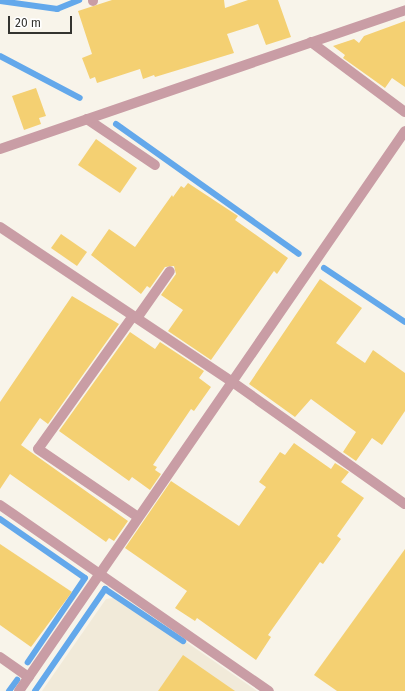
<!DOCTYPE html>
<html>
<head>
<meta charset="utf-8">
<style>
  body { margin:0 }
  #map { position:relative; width:405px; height:691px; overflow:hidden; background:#f8f4ea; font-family:"Fira Sans",sans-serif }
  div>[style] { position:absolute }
  .built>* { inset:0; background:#f1ead9 }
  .stream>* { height:6px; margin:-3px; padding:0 3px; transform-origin:3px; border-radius:3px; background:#63a8eb }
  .building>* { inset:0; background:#f4d072 }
  .minor>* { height:10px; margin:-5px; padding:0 5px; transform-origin:5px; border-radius:5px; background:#c99da5 }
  span { translate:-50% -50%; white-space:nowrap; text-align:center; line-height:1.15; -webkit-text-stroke:3px #fff; paint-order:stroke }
  .scale { position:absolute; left:8px; top:16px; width:64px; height:18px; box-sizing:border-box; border:2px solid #34332f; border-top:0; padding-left:5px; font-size:12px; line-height:14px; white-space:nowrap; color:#34332f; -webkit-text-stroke:3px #fff; paint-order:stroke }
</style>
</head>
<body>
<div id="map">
  <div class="built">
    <div style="clip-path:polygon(121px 597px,257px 691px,42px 691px,106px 599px)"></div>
  </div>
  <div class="stream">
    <div style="left:0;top:1px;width:58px;rotate:8deg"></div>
    <div style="left:57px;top:9px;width:24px;rotate:-22deg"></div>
    <div style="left:0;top:56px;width:90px;rotate:27.7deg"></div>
    <div style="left:116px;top:124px;width:224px;rotate:35.4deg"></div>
    <div style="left:324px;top:268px;width:97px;rotate:33.7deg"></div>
    <div style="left:0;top:519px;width:103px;rotate:34.8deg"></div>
    <div style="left:85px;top:578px;width:102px;rotate:124.2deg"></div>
    <div style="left:9px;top:691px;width:14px;rotate:-54deg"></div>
    <div style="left:35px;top:691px;width:124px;rotate:-55.5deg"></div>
    <div style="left:105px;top:589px;width:94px;rotate:33.7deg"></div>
  </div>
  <div class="building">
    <div style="clip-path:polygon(112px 0,224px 0,225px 8px,248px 0,278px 0,291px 37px,266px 45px,258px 24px,227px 34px,234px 53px,155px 77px,154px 75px,143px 79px,140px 69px,97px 83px,95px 77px,90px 79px,82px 58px,92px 54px,78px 11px)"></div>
    <div style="clip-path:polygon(405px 21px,405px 87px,392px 78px,385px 88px,343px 58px,345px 55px,333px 46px,354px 39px,359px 43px,364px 36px)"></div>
    <div style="clip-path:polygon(36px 88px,46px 116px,39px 118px,41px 124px,24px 130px,12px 96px)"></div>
    <div style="clip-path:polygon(96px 139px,137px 168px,120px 193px,78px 165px)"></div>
    <div style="clip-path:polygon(188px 183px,238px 216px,235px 220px,288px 258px,277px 274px,274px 271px,211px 360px,168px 331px,183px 310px,161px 295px,176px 274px,174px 266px,165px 267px,150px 288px,147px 286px,141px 294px,91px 255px,109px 229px,135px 247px,172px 195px,173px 197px,181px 186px,184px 188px)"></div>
    <div style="clip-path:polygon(61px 234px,87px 252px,77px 266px,51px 248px)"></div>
    <div style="clip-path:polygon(320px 279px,362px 308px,336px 343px,365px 363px,373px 350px,405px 373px,405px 411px,382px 445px,372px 438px,356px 461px,343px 452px,356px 432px,311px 399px,295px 417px,249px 384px)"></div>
    <div style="clip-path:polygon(72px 296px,119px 324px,48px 424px,40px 418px,21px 445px,128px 521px,114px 541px,109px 538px,106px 542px,10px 474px,0 489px,0 402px)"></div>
    <div style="clip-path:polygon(130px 332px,155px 349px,160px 342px,204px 371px,199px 378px,211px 387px,194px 411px,191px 409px,153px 465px,157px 467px,155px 470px,161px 474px,150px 490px,132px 477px,129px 481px,59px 431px)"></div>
    <div style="clip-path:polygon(294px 443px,331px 469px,335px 463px,349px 472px,341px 482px,364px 498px,337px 536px,341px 539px,323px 564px,320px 562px,268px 635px,271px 637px,256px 660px,197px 618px,195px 621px,175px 608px,187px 591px,125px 548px,171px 481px,239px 526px,266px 487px,259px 482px,280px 452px,285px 455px)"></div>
    <div style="clip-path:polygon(0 544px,72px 592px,31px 647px,0 625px)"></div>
    <div style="clip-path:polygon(405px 549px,405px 691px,337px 691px,314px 675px)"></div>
    <div style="clip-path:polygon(183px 655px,235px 691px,158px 691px)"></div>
  </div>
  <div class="minor">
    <div style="left:93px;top:0;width:1px;rotate:90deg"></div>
    <div style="left:311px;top:42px;width:117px;rotate:36.7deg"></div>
    <div style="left:87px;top:119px;width:82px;rotate:34.1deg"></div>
    <div style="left:0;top:149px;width:428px;rotate:-18.9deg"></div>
    <div style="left:0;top:227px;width:278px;rotate:33.7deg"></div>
    <div style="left:231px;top:381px;width:213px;rotate:35.3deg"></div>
    <div style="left:133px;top:316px;width:163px;rotate:125.5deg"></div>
    <div style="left:38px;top:449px;width:121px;rotate:34.2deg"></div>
    <div style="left:137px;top:318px;width:57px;rotate:-54.9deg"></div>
    <div style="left:0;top:505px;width:327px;rotate:34.7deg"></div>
    <div style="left:0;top:657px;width:35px;rotate:35deg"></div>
    <div style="left:19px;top:691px;width:680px;rotate:-55.42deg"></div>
  </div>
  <div class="scale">20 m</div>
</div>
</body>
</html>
